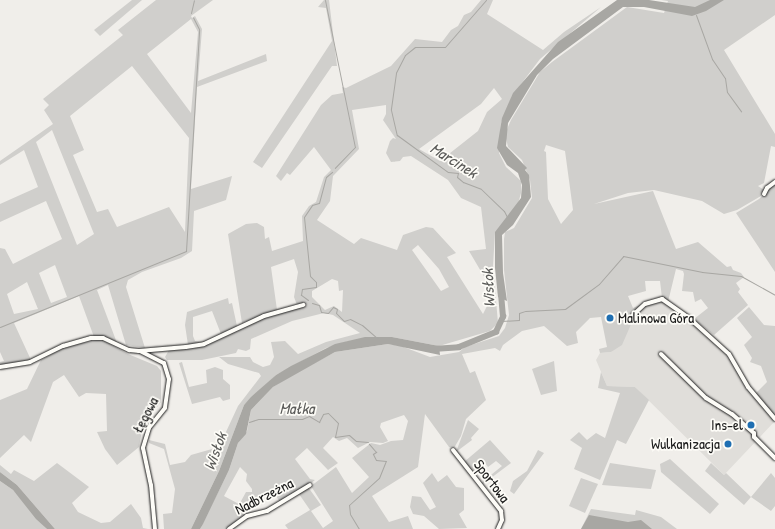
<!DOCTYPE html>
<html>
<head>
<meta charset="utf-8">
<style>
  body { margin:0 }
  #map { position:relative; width:775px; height:529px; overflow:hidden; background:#f0eeea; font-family:"Patrick Hand",sans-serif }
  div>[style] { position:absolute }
  .built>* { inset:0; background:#e0deda }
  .green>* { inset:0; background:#d0cfcc }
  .water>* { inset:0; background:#a8a7a3 }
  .stream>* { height:1px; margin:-0.5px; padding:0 0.5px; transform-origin:0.5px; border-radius:0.5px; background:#a8a7a3 }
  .river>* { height:5.5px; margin:-2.75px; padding:0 2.75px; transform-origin:2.75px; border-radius:2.75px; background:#a8a7a3 }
  .roads { filter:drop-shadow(0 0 1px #1c1c1c) drop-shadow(0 0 1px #1c1c1c) }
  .street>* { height:4px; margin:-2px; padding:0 2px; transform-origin:2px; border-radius:2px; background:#fdfcf7 }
  .dots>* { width:11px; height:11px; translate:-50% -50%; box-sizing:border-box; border:2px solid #fdfcf7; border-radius:50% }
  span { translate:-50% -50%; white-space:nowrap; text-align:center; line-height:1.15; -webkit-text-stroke:3.5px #fdfcf7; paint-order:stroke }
  .poi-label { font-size:15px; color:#1c1c1c }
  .left { translate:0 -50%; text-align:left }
  .right { translate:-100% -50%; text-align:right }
  .street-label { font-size:15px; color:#1c1c1c }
  .water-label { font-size:16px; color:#5b5b59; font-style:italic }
</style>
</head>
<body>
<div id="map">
  <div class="built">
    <div style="clip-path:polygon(663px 300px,712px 338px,730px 358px,746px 388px,775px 421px,724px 475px,635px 387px,607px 386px,596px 360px,600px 353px,611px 352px,643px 306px)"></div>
  </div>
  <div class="green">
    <div style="clip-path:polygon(132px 0,142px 0,100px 36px,94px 30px)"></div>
    <div style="clip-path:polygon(evenodd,156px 0,213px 0,191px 16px,192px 18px,195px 16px,202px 29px,198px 81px,266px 54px,267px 61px,197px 87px,191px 189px,232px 176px,226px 200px,194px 211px,192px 251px,181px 258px,142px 272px,128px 280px,126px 287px,145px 348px,126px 345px,108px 285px,97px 290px,117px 343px,94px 337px,79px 296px,14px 323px,31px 360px,0 366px,0 362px,4px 361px,0 352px,0 248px,5px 249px,13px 264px,62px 239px,46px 201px,0 222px,0 204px,38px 187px,24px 150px,0 165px,0 161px,53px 124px,44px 110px,49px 105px,43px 99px,123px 35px,118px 30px,156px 0,191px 19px,198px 32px,191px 113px,147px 54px,191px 19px,156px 0,132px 66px,189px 138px,185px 232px,169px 207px,117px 227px,108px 209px,97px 212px,73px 155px,84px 150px,70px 116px,132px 66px,156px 0,52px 130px,94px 234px,77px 245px,36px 142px,52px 130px,156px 0,55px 265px,67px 297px,51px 303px,39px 273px,55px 265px,156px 0,27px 282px,38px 309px,14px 314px,7px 294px,27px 282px)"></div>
    <div style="clip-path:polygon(324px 0,329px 0,337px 66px,332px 66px,262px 168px,253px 162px,332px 41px,326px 8px,318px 7px)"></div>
    <div style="clip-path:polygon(evenodd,481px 0,493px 0,487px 14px,543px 50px,564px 32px,601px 7px,540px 59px,512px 96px,501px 123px,499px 153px,506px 167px,521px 181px,521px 193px,518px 204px,495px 233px,493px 266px,498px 323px,490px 331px,439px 346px,392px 337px,349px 341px,326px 348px,276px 375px,244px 405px,219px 471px,191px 529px,164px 529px,163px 514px,172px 513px,175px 489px,164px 449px,149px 443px,149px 440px,165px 444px,170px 465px,185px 462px,191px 455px,219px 447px,238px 406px,261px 376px,259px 373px,228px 364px,219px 357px,250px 357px,253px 362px,263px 367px,270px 365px,274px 357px,271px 342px,285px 341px,298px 354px,326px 342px,360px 333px,333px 315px,324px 313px,292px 321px,251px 339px,250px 349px,246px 351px,238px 349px,236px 353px,202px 360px,167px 360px,165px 357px,169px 350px,188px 348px,278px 312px,306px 305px,304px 303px,297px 305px,294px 297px,298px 272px,294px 259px,271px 267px,277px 310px,242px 323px,228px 234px,246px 224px,257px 223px,264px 227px,265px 239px,269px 237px,272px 251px,303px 241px,302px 216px,309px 206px,316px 202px,324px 177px,331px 170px,314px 147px,290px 175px,287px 173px,281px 181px,276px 176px,321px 105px,332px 95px,343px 93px,342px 87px,346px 88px,391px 66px,415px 39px,442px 42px,451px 30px,458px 26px,464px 15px,471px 12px,481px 0,494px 88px,502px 99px,487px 112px,478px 131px,440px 161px,419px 149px,481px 104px,494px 88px,481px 0,386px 105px,386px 114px,383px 120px,396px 139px,393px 138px,390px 141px,386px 153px,391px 162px,400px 161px,403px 157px,411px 156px,448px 180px,461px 198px,481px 207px,486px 249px,469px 251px,489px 285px,487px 306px,483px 314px,447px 257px,456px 253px,433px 228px,426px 227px,403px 235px,397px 250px,361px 238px,354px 244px,317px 220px,330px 201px,333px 176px,359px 149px,352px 110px,386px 105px,481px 0,418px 245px,439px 269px,449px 287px,441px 291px,412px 250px,418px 245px,481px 0,332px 279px,338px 281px,339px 291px,343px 290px,342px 312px,334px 306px,325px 310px,312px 297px,312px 291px,332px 279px)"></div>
    <div style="clip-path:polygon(evenodd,661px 0,775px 0,775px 15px,724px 50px,775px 134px,775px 147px,771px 146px,764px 183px,758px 186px,764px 190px,761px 196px,737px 210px,724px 214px,702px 201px,654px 190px,628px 193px,594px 204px,653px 191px,676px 249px,698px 242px,727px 267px,731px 266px,733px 270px,741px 273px,744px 277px,736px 283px,740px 289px,738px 292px,748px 305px,714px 335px,694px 319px,708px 308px,701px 299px,695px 302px,693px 292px,682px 291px,684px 274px,683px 271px,676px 269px,668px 302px,662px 298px,660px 281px,645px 281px,646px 291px,628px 296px,633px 308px,642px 304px,644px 307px,632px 322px,622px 345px,611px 352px,600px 353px,599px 349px,607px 347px,601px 317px,590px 318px,576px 332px,578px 343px,567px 346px,544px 326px,522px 331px,503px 345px,500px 351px,495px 348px,462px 354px,470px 373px,475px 371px,486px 400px,466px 419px,461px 436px,454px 448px,449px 447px,425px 414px,418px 467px,372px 496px,389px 522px,408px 516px,413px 529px,288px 529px,285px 525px,310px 510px,299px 494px,308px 487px,321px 505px,311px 511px,323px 528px,333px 521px,311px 486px,336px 467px,352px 493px,369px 477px,352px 458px,371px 443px,380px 445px,391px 441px,403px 440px,408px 421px,404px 415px,381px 423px,380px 427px,388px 441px,383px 443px,370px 442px,358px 448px,347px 438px,339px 441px,333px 437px,323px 448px,338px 463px,328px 470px,307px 448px,295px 459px,310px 479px,315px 480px,298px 493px,280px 502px,274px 493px,258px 499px,251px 503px,249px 513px,227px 529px,200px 529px,229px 470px,238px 443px,247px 431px,251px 410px,273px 387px,288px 377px,335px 352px,388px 344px,401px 346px,430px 357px,459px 352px,465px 347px,499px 336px,505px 328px,509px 315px,504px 270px,504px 239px,505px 232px,514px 228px,532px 198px,530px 180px,522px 160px,508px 147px,505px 134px,511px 120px,540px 72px,552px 62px,627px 7px,664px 13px,668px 1px,661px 0,546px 145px,565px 151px,573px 210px,561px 224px,548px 199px,546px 152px,544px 151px,546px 145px,661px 0,240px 467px,247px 474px,246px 481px,252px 489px,252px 492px,246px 492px,240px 503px,237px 503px,224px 496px,240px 467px)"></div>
    <div style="clip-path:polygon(775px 183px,775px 272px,736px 213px,759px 199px)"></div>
    <div style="clip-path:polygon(228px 298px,229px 304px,232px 303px,237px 326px,221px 334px,212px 311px,193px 317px,193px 336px,195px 341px,203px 342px,188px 345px,185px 325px,187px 312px)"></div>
    <div style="clip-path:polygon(749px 307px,764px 325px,775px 326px,775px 421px,755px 394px,767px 382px,761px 366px,750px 362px,752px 358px,744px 345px,752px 337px,737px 318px)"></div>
    <div style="clip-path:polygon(101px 339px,128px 354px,157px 366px,161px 371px,161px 402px,143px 425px,139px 447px,117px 465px,105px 449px,97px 432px,107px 431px,106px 394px,86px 393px,79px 397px,64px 375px,53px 382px,31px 442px,24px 435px,0 458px,0 400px,27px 389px,41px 360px,64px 347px)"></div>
    <div style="clip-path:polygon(554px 361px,557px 391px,541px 395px,532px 369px)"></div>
    <div style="clip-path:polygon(182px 362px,189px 387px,207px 383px,206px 370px,215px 367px,223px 370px,223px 379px,230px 385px,230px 399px,223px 401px,220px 397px,192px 404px,179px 363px)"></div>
    <div style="clip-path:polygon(601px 372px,607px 386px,635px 387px,649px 400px,626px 444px,617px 440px,600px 480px,574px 469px,582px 448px,570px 440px,579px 432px,587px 440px,596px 433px,605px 438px,620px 393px,598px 388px)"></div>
    <div style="clip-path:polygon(468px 420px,479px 429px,471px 438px,472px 440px,456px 452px)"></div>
    <div style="clip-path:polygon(490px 440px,511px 463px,483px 484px,481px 483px,502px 466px,496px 461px,488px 467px,485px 463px,473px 473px,464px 462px)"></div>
    <div style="clip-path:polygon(538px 450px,544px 453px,514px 494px,510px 491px,513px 481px,527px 471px)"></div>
    <div style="clip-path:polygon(670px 459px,719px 504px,710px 514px,661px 472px,660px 464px)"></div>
    <div style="clip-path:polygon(57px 463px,89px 487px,72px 503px,78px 512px,101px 523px,110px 522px,131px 504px,141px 518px,143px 528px,148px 529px,55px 529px,17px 485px,0 472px,0 465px,11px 474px,14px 470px,34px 481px)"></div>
    <div style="clip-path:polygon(610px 463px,656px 470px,651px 489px,602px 485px)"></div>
    <div style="clip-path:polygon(711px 463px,724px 475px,726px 473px,751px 497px,771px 473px,775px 478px,775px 506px,771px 511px,751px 497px,744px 505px,705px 471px)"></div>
    <div style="clip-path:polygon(432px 473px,438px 482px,447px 475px,456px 487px,464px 488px,464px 510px,459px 514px,467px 528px,439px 529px,424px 516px,413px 514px,410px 507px,412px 496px,421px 497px,430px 510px,436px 507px,423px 483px)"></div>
    <div style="clip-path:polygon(581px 478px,598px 484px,585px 513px,569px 506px)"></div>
    <div style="clip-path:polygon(0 481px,13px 490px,47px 529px,0 529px)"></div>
    <div style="clip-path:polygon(591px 509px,635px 515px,636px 510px,661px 517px,677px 529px,581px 529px)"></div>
  </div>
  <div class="water">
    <div style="clip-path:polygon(617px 0,649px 0,695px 7px,710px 0,724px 0,706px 11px,692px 16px,644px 7px,623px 7px,553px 59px,537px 75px,508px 123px,506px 146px,527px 168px,525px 170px,529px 175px,531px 197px,513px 225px,502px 235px,503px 273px,507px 301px,498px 297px,495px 268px,495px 232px,521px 198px,522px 185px,518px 173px,507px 165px,497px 148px,502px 118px,513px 93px,558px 42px)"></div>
    <div style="clip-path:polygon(365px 337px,392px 337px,439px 346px,440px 355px,388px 344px,335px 352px,273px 387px,251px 410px,246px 434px,238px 443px,229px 470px,203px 524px,200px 529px,191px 529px,219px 471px,244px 405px,251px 397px,276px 375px,291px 366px,335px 344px)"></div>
    <div style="clip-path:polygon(0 472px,17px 485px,55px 529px,47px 529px,36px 519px,13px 490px,0 481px)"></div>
    <div style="clip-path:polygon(589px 515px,628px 522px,641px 520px,652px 529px,581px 529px)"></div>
  </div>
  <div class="stream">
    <div style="left:325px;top:0;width:150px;rotate:78.5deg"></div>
    <div style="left:355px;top:147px;width:29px;rotate:134deg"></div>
    <div style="left:486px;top:0;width:62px;rotate:131.1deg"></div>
    <div style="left:445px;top:47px;width:30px;rotate:180deg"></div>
    <div style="left:415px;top:47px;width:13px;rotate:141deg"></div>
    <div style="left:405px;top:55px;width:20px;rotate:117deg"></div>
    <div style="left:396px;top:73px;width:37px;rotate:98deg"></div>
    <div style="left:391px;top:110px;width:26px;rotate:77deg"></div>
    <div style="left:397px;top:135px;width:63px;rotate:36deg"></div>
    <div style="left:448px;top:172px;width:10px;rotate:6deg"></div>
    <div style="left:458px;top:173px;width:4px;rotate:104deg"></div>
    <div style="left:457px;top:177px;width:8px;rotate:40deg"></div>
    <div style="left:463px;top:182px;width:19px;rotate:21deg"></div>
    <div style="left:481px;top:189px;width:32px;rotate:44deg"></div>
    <div style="left:504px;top:211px;width:9px;rotate:63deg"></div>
    <div style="left:191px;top:13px;width:13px;rotate:-77deg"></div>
    <div style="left:696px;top:15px;width:47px;rotate:70deg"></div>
    <div style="left:712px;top:59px;width:23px;rotate:56deg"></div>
    <div style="left:725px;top:78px;width:14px;rotate:82deg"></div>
    <div style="left:727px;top:92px;width:24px;rotate:54deg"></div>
    <div style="left:308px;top:300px;width:9px;rotate:-144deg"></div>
    <div style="left:301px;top:295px;width:6px;rotate:-81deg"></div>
    <div style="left:302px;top:289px;width:14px;rotate:-8deg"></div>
    <div style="left:316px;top:287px;width:5px;rotate:-90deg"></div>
    <div style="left:316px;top:282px;width:8px;rotate:-135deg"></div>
    <div style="left:310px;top:276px;width:59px;rotate:-95.8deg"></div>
    <div style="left:304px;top:217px;width:14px;rotate:-56deg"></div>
    <div style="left:312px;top:205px;width:7px;rotate:-16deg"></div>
    <div style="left:319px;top:203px;width:27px;rotate:-75deg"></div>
    <div style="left:326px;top:177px;width:8px;rotate:-40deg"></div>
    <div style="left:312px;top:303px;width:7px;rotate:16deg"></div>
    <div style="left:319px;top:305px;width:7px;rotate:74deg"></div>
    <div style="left:321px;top:312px;width:7px;rotate:8deg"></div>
    <div style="left:328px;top:313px;width:8px;rotate:-50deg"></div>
    <div style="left:333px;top:307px;width:4px;rotate:27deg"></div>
    <div style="left:337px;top:309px;width:4px;rotate:104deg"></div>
    <div style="left:336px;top:313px;width:11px;rotate:45deg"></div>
    <div style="left:344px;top:321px;width:6px;rotate:-18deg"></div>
    <div style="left:350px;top:319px;width:13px;rotate:27deg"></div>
    <div style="left:362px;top:325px;width:20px;rotate:41deg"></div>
    <div style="left:501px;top:321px;width:18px;rotate:-3deg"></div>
    <div style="left:519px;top:320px;width:7px;rotate:-90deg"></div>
    <div style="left:519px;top:313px;width:6px;rotate:-18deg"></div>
    <div style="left:525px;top:311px;width:40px;rotate:-2.9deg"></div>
    <div style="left:565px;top:309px;width:42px;rotate:-36.3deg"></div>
    <div style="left:599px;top:284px;width:37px;rotate:-49deg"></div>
    <div style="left:623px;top:256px;width:81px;rotate:11.4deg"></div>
    <div style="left:702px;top:272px;width:39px;rotate:6deg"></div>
    <div style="left:741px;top:276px;width:39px;rotate:29deg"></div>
    <div style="left:0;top:327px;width:201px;rotate:-22.2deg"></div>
    <div style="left:186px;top:251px;width:222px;rotate:-86.6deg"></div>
    <div style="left:199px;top:29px;width:13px;rotate:-117deg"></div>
    <div style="left:775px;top:332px;width:21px;rotate:90deg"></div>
    <div style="left:249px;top:422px;width:9px;rotate:-18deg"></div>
    <div style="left:258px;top:419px;width:44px"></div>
    <div style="left:302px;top:419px;width:8px;rotate:-23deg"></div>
    <div style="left:309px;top:416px;width:12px;rotate:31deg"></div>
    <div style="left:319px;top:422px;width:9px;rotate:-63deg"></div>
    <div style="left:323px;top:414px;width:5px;rotate:-11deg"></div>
    <div style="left:328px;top:413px;width:14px;rotate:45deg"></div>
    <div style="left:338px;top:423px;width:14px;rotate:102deg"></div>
    <div style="left:335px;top:437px;width:14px;rotate:-8deg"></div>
    <div style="left:349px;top:435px;width:9px;rotate:41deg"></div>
    <div style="left:356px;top:441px;width:12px;rotate:5deg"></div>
    <div style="left:359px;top:529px;width:17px;rotate:-121deg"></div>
    <div style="left:350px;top:514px;width:9px;rotate:-96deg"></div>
    <div style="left:349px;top:505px;width:40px;rotate:-42deg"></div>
    <div style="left:379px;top:478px;width:18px;rotate:-68deg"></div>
    <div style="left:386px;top:461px;width:10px;rotate:-174deg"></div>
    <div style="left:376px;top:460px;width:7px;rotate:-117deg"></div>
    <div style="left:373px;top:454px;width:4px;rotate:-34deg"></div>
    <div style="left:376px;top:452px;width:11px;rotate:-131deg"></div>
  </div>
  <div class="river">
    <div style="left:433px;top:349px;width:26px;rotate:-4deg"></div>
    <div style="left:459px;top:347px;width:40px;rotate:-22deg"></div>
    <div style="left:496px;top:332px;width:17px;rotate:-65deg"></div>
    <div style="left:503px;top:317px;width:24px;rotate:-95deg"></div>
  </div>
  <div class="roads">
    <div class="street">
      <div style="left:764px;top:194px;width:7px;rotate:-63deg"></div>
      <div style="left:767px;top:188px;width:10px;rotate:-37deg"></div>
      <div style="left:633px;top:315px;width:16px;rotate:-43deg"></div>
      <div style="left:645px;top:304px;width:18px;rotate:-16deg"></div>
      <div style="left:662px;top:299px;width:32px;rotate:35deg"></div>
      <div style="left:688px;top:317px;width:55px;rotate:42.1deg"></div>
      <div style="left:729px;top:354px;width:38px;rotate:60deg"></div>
      <div style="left:748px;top:387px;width:42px;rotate:49.8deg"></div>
      <div style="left:140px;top:351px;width:27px;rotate:27deg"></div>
      <div style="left:164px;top:363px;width:17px;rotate:73deg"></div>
      <div style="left:169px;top:379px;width:29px;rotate:98deg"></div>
      <div style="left:165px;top:408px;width:26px;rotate:129deg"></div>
      <div style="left:149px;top:428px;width:21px;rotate:107deg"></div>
      <div style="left:143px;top:448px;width:38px;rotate:78deg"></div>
      <div style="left:151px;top:485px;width:44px;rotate:84.8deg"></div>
      <div style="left:661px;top:354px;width:63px;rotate:44.4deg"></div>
      <div style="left:706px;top:398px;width:31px;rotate:32deg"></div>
      <div style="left:732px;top:414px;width:29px;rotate:41deg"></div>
      <div style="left:754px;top:433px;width:4px;rotate:90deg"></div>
      <div style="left:754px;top:437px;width:30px;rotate:45deg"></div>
      <div style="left:0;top:367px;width:30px;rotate:-9deg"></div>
      <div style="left:30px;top:362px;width:37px;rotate:-26deg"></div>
      <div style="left:63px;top:346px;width:29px;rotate:-16deg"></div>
      <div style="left:91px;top:338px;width:12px"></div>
      <div style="left:103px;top:338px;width:29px;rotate:25deg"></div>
      <div style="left:129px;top:350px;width:10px;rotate:6deg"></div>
      <div style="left:139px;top:351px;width:47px;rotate:-4.9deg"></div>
      <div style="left:186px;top:347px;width:18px;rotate:-9deg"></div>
      <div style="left:204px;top:344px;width:66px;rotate:-25deg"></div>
      <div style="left:264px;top:316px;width:41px;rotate:-15.8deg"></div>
      <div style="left:453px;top:450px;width:78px;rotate:51.8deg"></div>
      <div style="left:501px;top:511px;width:9px;rotate:84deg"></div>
      <div style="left:502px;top:520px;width:10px;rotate:114deg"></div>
      <div style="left:229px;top:529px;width:22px;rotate:-36deg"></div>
      <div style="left:247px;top:516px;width:21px;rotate:-14deg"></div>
      <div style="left:267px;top:511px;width:50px;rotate:-31.2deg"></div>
    </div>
  </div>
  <div class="dots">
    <div style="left:610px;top:318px;background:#1f6fb2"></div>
    <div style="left:751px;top:425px;background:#1f6fb2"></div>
    <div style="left:728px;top:444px;background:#1f6fb2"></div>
  </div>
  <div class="poi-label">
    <span class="left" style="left:618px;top:318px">Malinowa Góra</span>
    <span class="right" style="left:743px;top:425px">Ins-el</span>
    <span class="right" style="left:720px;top:444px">Wulkanizacja</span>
  </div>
  <div class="street-label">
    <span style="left:145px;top:415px;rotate:-62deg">Łęgowa</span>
    <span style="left:492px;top:481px;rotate:53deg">Sportowa</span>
    <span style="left:264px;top:496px;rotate:-27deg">Nadbrzeżna</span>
  </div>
  <div class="water-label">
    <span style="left:454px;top:160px;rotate:32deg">Marcinek</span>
    <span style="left:488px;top:288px;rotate:-93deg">Wisłok</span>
    <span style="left:297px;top:408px">Małka</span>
    <span style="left:215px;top:451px;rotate:-70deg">Wisłok</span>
  </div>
</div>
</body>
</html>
